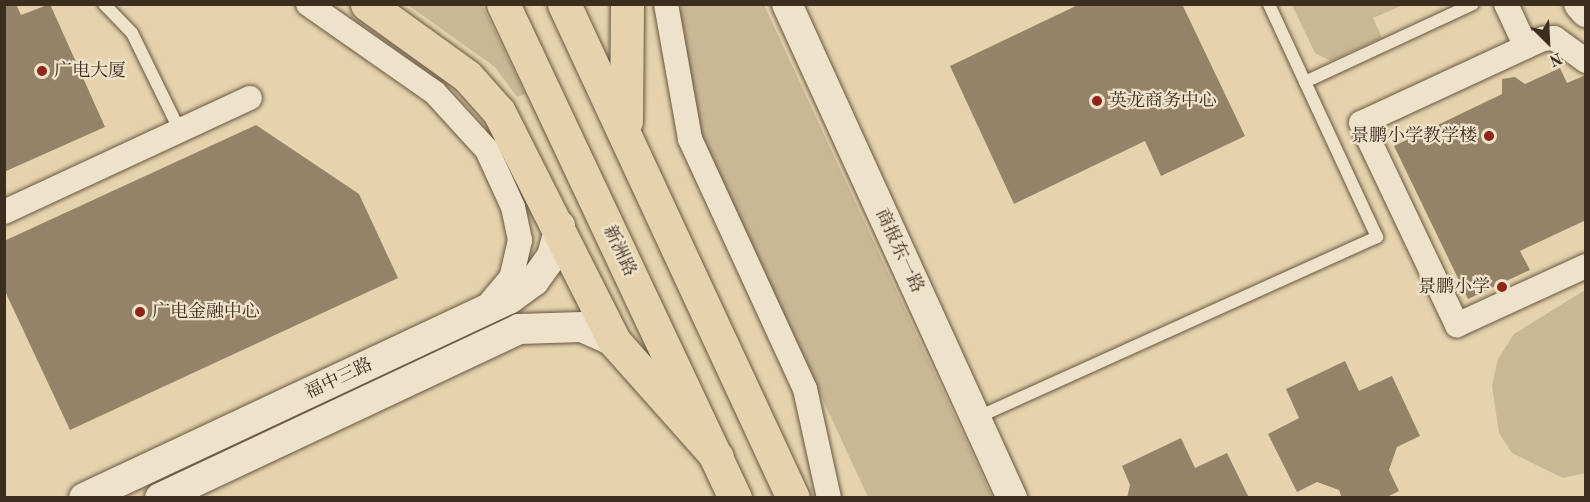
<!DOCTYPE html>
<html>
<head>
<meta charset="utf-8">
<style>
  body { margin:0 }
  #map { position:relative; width:1590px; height:502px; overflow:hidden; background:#e6d3ad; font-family:"Old Standard TT","Noto Serif SC",serif }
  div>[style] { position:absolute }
  .green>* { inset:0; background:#c9b795 }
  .building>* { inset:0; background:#958369 }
  .roads { filter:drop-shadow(0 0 2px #675642) drop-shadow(0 0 2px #675642) }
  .service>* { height:12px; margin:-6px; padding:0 6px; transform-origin:6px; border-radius:6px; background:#efe2ca }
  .minor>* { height:24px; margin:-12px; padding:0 12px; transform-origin:12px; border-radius:12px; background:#efe2ca }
  .tertiary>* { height:30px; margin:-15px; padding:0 15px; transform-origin:15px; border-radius:15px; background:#efe2ca }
  .primary>* { height:33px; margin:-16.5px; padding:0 16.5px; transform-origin:16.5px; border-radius:16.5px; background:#e6d3ad }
  .dots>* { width:16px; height:16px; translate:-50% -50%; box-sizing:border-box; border:3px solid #efe2ca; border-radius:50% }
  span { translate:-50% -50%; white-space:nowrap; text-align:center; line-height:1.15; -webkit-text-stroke:4.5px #efe2ca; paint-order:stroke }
  .poi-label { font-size:18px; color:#3d2d1f }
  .left { translate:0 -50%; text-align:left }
  .right { translate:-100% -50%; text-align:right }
  .street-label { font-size:18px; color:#3d2d1f }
  .frame { position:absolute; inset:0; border:6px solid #3d2d1f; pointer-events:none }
  .north { position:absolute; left:1518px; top:12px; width:60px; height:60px; -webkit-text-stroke:4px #efe2ca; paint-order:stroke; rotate:156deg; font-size:16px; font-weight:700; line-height:24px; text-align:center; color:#3d2d1f }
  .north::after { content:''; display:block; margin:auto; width:21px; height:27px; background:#3d2d1f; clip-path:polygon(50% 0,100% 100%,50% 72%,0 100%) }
</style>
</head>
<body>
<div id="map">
  <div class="green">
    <div style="clip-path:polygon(408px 5px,482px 5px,525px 94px,517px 97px,495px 67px)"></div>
    <div style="clip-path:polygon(683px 5px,764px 5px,992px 497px,868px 497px,699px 133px,677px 17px)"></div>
    <div style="clip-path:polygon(1292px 5px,1403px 5px,1373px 18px,1382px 38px,1331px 61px,1315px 53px)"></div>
    <div style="clip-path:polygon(1585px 290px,1585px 473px,1563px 478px,1512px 453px,1499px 433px,1492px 386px,1498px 359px,1514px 334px)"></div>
  </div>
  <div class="building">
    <div style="clip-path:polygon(4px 4px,16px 4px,21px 15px,50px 4px,105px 127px,4px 172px)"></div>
    <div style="clip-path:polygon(1080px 4px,1182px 4px,1245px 136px,1161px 176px,1145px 141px,1014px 204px,950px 66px)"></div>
    <div style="clip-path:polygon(1560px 68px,1567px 83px,1586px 75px,1586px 220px,1520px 251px,1530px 270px,1468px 299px,1394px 146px,1502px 94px,1502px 79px,1515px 77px,1525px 84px)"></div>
    <div style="clip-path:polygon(256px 125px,359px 194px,398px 278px,70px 430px,4px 289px,4px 241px)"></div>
    <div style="clip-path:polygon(1345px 361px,1359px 391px,1392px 376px,1420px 436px,1397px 447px,1389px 470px,1399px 491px,1385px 498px,1342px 498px,1339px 490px,1317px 482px,1297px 492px,1268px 434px,1299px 418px,1286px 389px)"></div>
    <div style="clip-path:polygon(1181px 438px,1195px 468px,1227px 453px,1249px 498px,1127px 498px,1130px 485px,1122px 466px)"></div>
  </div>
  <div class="roads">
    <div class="service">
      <div style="left:104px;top:4px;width:40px;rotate:46deg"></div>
      <div style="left:132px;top:33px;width:109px;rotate:63.9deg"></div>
      <div style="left:1305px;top:82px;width:185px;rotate:-24.9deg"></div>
      <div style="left:976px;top:418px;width:440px;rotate:-24.3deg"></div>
      <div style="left:1377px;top:237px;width:257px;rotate:-114.9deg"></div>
    </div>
    <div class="minor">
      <div style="left:308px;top:4px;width:155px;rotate:35deg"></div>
      <div style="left:435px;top:93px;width:77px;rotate:47.6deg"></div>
      <div style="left:487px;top:150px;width:63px;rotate:65.5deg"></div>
      <div style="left:513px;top:207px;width:34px;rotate:78deg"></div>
      <div style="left:520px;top:240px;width:39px;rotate:103deg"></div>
      <div style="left:511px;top:278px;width:34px;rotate:130deg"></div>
      <div style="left:666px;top:4px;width:137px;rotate:79.9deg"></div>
      <div style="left:690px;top:139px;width:275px;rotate:65.3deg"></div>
      <div style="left:805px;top:389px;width:112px;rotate:77.6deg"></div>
      <div style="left:1506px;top:4px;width:47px;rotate:65.1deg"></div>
      <div style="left:1586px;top:61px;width:39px;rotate:-144deg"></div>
      <div style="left:1554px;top:38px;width:11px;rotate:175deg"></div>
      <div style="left:1543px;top:39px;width:200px;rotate:155.2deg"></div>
      <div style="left:1361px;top:123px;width:224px;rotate:64.6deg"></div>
      <div style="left:1457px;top:325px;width:142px;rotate:-24.6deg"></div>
      <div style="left:4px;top:212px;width:271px;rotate:-24.9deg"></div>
    </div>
    <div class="tertiary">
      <div style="left:787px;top:4px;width:543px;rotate:65.51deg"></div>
      <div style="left:1579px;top:4px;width:11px;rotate:49deg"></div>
      <div style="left:84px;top:498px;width:469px;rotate:-25.1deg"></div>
      <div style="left:509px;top:299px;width:31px;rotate:-36deg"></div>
      <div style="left:534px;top:281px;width:31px;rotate:-54deg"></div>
      <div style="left:552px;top:256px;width:31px;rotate:-75deg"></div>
      <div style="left:160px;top:498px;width:397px;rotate:-25.2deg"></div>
      <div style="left:519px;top:329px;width:63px;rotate:-1.8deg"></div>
      <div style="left:582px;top:327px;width:35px;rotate:24deg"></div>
    </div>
    <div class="primary">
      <div style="left:367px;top:4px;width:123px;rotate:35.8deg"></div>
      <div style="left:467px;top:76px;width:48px;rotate:48.4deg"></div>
      <div style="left:499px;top:112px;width:256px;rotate:63.3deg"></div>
      <div style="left:614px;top:341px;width:155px;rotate:48.4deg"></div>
      <div style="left:503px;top:4px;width:546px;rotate:64.84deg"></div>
      <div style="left:564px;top:4px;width:544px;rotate:65.13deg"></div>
      <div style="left:626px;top:121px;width:117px;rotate:-89.5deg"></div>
    </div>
  </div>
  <div class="dots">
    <div style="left:42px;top:71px;background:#8f2418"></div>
    <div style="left:1097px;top:101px;background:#8f2418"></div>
    <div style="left:1489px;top:136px;background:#8f2418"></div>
    <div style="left:1502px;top:287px;background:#8f2418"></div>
    <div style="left:140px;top:312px;background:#8f2418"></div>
  </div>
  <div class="poi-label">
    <span class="left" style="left:54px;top:71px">广电大厦</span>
    <span class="left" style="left:1109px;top:101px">英龙商务中心</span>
    <span class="right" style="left:1477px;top:136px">景鹏小学教学楼</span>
    <span class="right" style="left:1490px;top:287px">景鹏小学</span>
    <span class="left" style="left:152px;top:312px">广电金融中心</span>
  </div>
  <div class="street-label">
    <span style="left:619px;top:251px;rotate:65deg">新洲路</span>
    <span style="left:899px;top:251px;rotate:65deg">商报东一路</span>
    <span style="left:339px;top:379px;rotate:-25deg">福中三路</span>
  </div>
  <div class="frame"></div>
  <div class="north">N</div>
</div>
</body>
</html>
